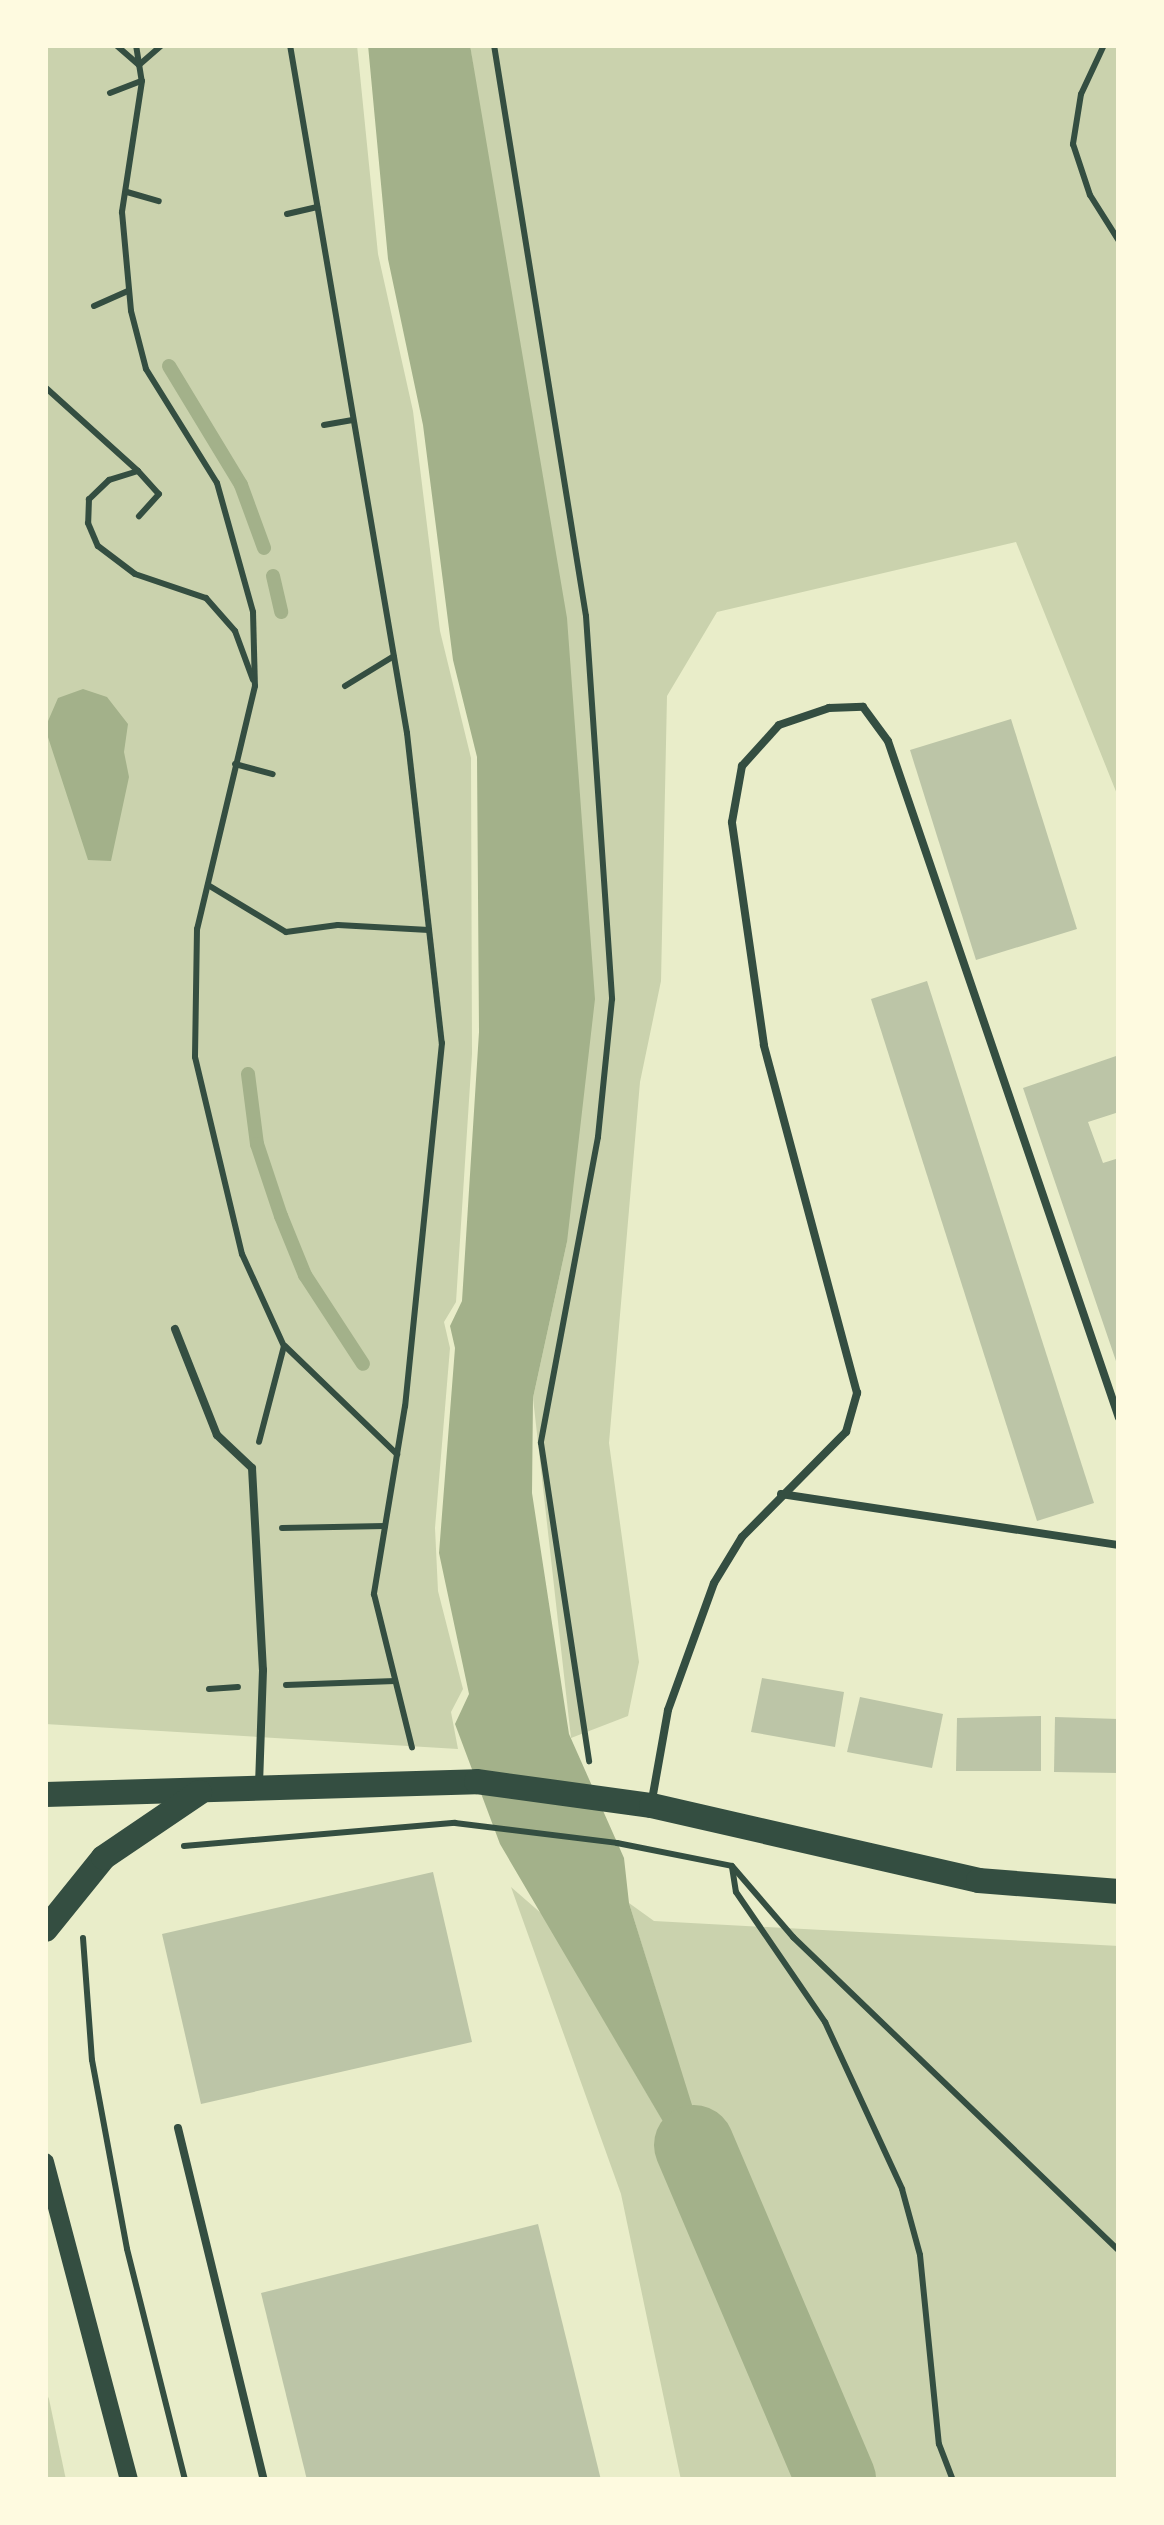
<!DOCTYPE html>
<html>
<head>
<meta charset="utf-8">
<style>
  body { margin:0 }
  #map { position:relative; width:1164px; height:2525px; overflow:hidden; background:#e9edc9; font-family:Poppins,sans-serif }
  div>[style] { position:absolute }
  .green>* { inset:0; background:#cad2ad }
  .water>* { inset:0; background:#a3b18a }
  .stream>* { height:14px; margin:-7px; padding:0 7px; transform-origin:7px; border-radius:7px; background:#a3b18a }
  .river>* { height:80px; margin:-40px; padding:0 40px; transform-origin:40px; border-radius:40px; background:#a3b18a }
  .building>* { inset:0; background:#bcc5a7 }
  .path>* { height:6px; margin:-3px; padding:0 3px; transform-origin:3px; border-radius:3px; background:#344e41 }
  .service>* { height:8px; margin:-4px; padding:0 4px; transform-origin:4px; border-radius:4px; background:#344e41 }
  .tertiary>* { height:18px; margin:-9px; padding:0 9px; transform-origin:9px; border-radius:9px; background:#344e41 }
  .primary>* { height:25px; margin:-12.5px; padding:0 12.5px; transform-origin:12.5px; border-radius:12.5px; background:#344e41 }
  span { translate:-50% -50%; white-space:nowrap; text-align:center; line-height:1.15; -webkit-text-stroke:10px #fefae0; paint-order:stroke }
  .frame { position:absolute; inset:0; border:48px solid #fefae0; pointer-events:none }
</style>
</head>
<body>
<div id="map">
  <div class="green">
    <div style="clip-path:polygon(45px 45px,357px 45px,378px 254px,413px 411px,440px 631px,471px 758px,472px 1054px,456px 1302px,444px 1322px,450px 1348px,435px 1528px,438px 1591px,463px 1689px,451px 1712px,458px 1749px,45px 1724px)"></div>
    <div style="clip-path:polygon(470px 45px,1119px 45px,1119px 799px,1016px 542px,717px 612px,667px 696px,661px 981px,640px 1082px,609px 1443px,639px 1662px,628px 1716px,571px 1738px,533px 1398px,567px 1242px,491px 191px)"></div>
    <div style="clip-path:polygon(511px 1887px,542px 1914px,733px 2241px,629px 1903px,654px 1921px,1119px 1946px,1119px 2480px,681px 2480px,621px 2194px)"></div>
    <div style="clip-path:polygon(45px 2390px,49px 2399px,66px 2480px,45px 2480px)"></div>
  </div>
  <div class="water">
    <div style="clip-path:polygon(368px 45px,470px 45px,567px 618px,595px 999px,567px 1242px,533px 1398px,532px 1493px,569px 1734px,624px 1858px,629px 1903px,736px 2246px,500px 1844px,455px 1724px,469px 1694px,439px 1553px,455px 1348px,450px 1326px,462px 1301px,479px 1032px,477px 757px,453px 660px,423px 425px,388px 259px)"></div>
    <div style="clip-path:polygon(83px 689px,107px 697px,128px 724px,124px 752px,129px 777px,111px 861px,88px 860px,45px 728px,58px 698px)"></div>
  </div>
  <div class="stream">
    <div style="left:169px;top:366px;width:139px;rotate:58.8deg"></div>
    <div style="left:241px;top:485px;width:67px;rotate:69.9deg"></div>
    <div style="left:273px;top:576px;width:37px;rotate:77deg"></div>
    <div style="left:248px;top:1074px;width:71px;rotate:82.7deg"></div>
    <div style="left:257px;top:1144px;width:76px;rotate:71.6deg"></div>
    <div style="left:281px;top:1216px;width:64px;rotate:67.9deg"></div>
    <div style="left:305px;top:1275px;width:106px;rotate:56.9deg"></div>
  </div>
  <div class="river">
    <div style="left:694px;top:2145px;width:364px;rotate:67deg"></div>
  </div>
  <div class="building">
    <div style="clip-path:polygon(1011px 719px,1077px 929px,976px 960px,910px 750px)"></div>
    <div style="clip-path:polygon(927px 981px,1094px 1503px,1037px 1521px,871px 999px)"></div>
    <div style="clip-path:polygon(1119px 1055px,1119px 1112px,1088px 1122px,1103px 1163px,1119px 1158px,1118px 1367px,1023px 1088px)"></div>
    <div style="clip-path:polygon(762px 1678px,844px 1692px,835px 1747px,751px 1732px)"></div>
    <div style="clip-path:polygon(860px 1697px,943px 1714px,932px 1768px,847px 1752px)"></div>
    <div style="clip-path:polygon(1041px 1716px,1041px 1771px,956px 1771px,957px 1718px)"></div>
    <div style="clip-path:polygon(1055px 1717px,1119px 1719px,1119px 1773px,1054px 1772px)"></div>
    <div style="clip-path:polygon(433px 1872px,472px 2042px,201px 2104px,162px 1934px)"></div>
    <div style="clip-path:polygon(538px 2224px,601px 2480px,307px 2480px,261px 2293px)"></div>
  </div>
  <div class="path">
    <div style="left:116px;top:45px;width:30px;rotate:41deg"></div>
    <div style="left:139px;top:65px;width:30px;rotate:-41deg"></div>
    <div style="left:136px;top:45px;width:36px;rotate:81deg"></div>
    <div style="left:142px;top:81px;width:133px;rotate:98.7deg"></div>
    <div style="left:122px;top:212px;width:99px;rotate:84.8deg"></div>
    <div style="left:131px;top:311px;width:60px;rotate:75.5deg"></div>
    <div style="left:146px;top:369px;width:134px;rotate:58.1deg"></div>
    <div style="left:217px;top:483px;width:134px;rotate:74.4deg"></div>
    <div style="left:253px;top:612px;width:74px;rotate:88.5deg"></div>
    <div style="left:255px;top:686px;width:250px;rotate:103.4deg"></div>
    <div style="left:197px;top:929px;width:128px;rotate:90.9deg"></div>
    <div style="left:195px;top:1057px;width:203px;rotate:76.6deg"></div>
    <div style="left:242px;top:1254px;width:101px;rotate:65.5deg"></div>
    <div style="left:284px;top:1346px;width:99px;rotate:104.6deg"></div>
    <div style="left:290px;top:45px;width:698px;rotate:80.35deg"></div>
    <div style="left:407px;top:733px;width:312px;rotate:83.6deg"></div>
    <div style="left:442px;top:1043px;width:365px;rotate:95.8deg"></div>
    <div style="left:405px;top:1406px;width:191px;rotate:99.4deg"></div>
    <div style="left:374px;top:1594px;width:158px;rotate:76.1deg"></div>
    <div style="left:494px;top:45px;width:578px;rotate:80.85deg"></div>
    <div style="left:586px;top:616px;width:384px;rotate:86.1deg"></div>
    <div style="left:612px;top:999px;width:139px;rotate:95.8deg"></div>
    <div style="left:598px;top:1137px;width:311px;rotate:100.6deg"></div>
    <div style="left:541px;top:1443px;width:322px;rotate:81.4deg"></div>
    <div style="left:1104px;top:45px;width:54px;rotate:115.1deg"></div>
    <div style="left:1081px;top:94px;width:51px;rotate:99.1deg"></div>
    <div style="left:1073px;top:144px;width:54px;rotate:71.6deg"></div>
    <div style="left:1090px;top:195px;width:54px;rotate:57.8deg"></div>
    <div style="left:110px;top:93px;width:34px;rotate:-21deg"></div>
    <div style="left:127px;top:192px;width:33px;rotate:16deg"></div>
    <div style="left:287px;top:214px;width:31px;rotate:-13deg"></div>
    <div style="left:94px;top:306px;width:37px;rotate:-24deg"></div>
    <div style="left:45px;top:387px;width:125px;rotate:42.1deg"></div>
    <div style="left:138px;top:471px;width:30px;rotate:163deg"></div>
    <div style="left:109px;top:480px;width:28px;rotate:136deg"></div>
    <div style="left:89px;top:499px;width:24px;rotate:92deg"></div>
    <div style="left:88px;top:523px;width:25px;rotate:67deg"></div>
    <div style="left:98px;top:546px;width:46px;rotate:37.1deg"></div>
    <div style="left:135px;top:574px;width:75px;rotate:18.7deg"></div>
    <div style="left:206px;top:598px;width:44px;rotate:48.7deg"></div>
    <div style="left:235px;top:631px;width:52px;rotate:69.8deg"></div>
    <div style="left:324px;top:425px;width:29px;rotate:-10deg"></div>
    <div style="left:138px;top:471px;width:31px;rotate:48deg"></div>
    <div style="left:159px;top:494px;width:30px;rotate:132deg"></div>
    <div style="left:345px;top:686px;width:57px;rotate:-31.5deg"></div>
    <div style="left:235px;top:764px;width:39px;rotate:15deg"></div>
    <div style="left:208px;top:885px;width:91px;rotate:31.1deg"></div>
    <div style="left:286px;top:932px;width:52px;rotate:-7.7deg"></div>
    <div style="left:338px;top:925px;width:91px;rotate:3.1deg"></div>
    <div style="left:285px;top:1346px;width:156px;rotate:44deg"></div>
    <div style="left:282px;top:1528px;width:103px;rotate:-1.1deg"></div>
    <div style="left:286px;top:1685px;width:109px;rotate:-2.1deg"></div>
    <div style="left:209px;top:1689px;width:29px;rotate:-4deg"></div>
    <div style="left:184px;top:1846px;width:272px;rotate:-4.9deg"></div>
    <div style="left:455px;top:1823px;width:163px;rotate:7deg"></div>
    <div style="left:617px;top:1843px;width:117px;rotate:11.3deg"></div>
    <div style="left:732px;top:1866px;width:94px;rotate:49.3deg"></div>
    <div style="left:793px;top:1937px;width:453px;rotate:43.9deg"></div>
    <div style="left:732px;top:1867px;width:25px;rotate:81deg"></div>
    <div style="left:736px;top:1892px;width:158px;rotate:55.6deg"></div>
    <div style="left:825px;top:2022px;width:184px;rotate:65.2deg"></div>
    <div style="left:902px;top:2189px;width:68px;rotate:74.7deg"></div>
    <div style="left:920px;top:2255px;width:190px;rotate:84.3deg"></div>
    <div style="left:939px;top:2444px;width:39px;rotate:69deg"></div>
    <div style="left:83px;top:1938px;width:122px;rotate:85.8deg"></div>
    <div style="left:92px;top:2060px;width:192px;rotate:79.5deg"></div>
    <div style="left:127px;top:2249px;width:238px;rotate:75.9deg"></div>
  </div>
  <div class="service">
    <div style="left:175px;top:1329px;width:114px;rotate:68.4deg"></div>
    <div style="left:217px;top:1435px;width:48px;rotate:43.3deg"></div>
    <div style="left:252px;top:1468px;width:202px;rotate:86.9deg"></div>
    <div style="left:263px;top:1670px;width:112px;rotate:92deg"></div>
    <div style="left:781px;top:1494px;width:342px;rotate:8.6deg"></div>
    <div style="left:652px;top:1800px;width:91px;rotate:-79.9deg"></div>
    <div style="left:668px;top:1710px;width:135px;rotate:-70.1deg"></div>
    <div style="left:714px;top:1583px;width:54px;rotate:-58.7deg"></div>
    <div style="left:742px;top:1537px;width:148px;rotate:-45.3deg"></div>
    <div style="left:846px;top:1432px;width:41px;rotate:-74.2deg"></div>
    <div style="left:857px;top:1393px;width:360px;rotate:-105deg"></div>
    <div style="left:764px;top:1045px;width:225px;rotate:-98.2deg"></div>
    <div style="left:732px;top:822px;width:57px;rotate:-79.9deg"></div>
    <div style="left:742px;top:766px;width:55px;rotate:-47.9deg"></div>
    <div style="left:779px;top:725px;width:53px;rotate:-18.8deg"></div>
    <div style="left:829px;top:708px;width:34px;rotate:-2deg"></div>
    <div style="left:863px;top:707px;width:42px;rotate:53.7deg"></div>
    <div style="left:888px;top:741px;width:715px;rotate:71.16deg"></div>
    <div style="left:178px;top:2128px;width:362px;rotate:76.3deg"></div>
  </div>
  <div class="tertiary">
    <div style="left:45px;top:2162px;width:329px;rotate:75.2deg"></div>
  </div>
  <div class="primary">
    <div style="left:45px;top:1794px;width:431px;rotate:-1.7deg"></div>
    <div style="left:476px;top:1781px;width:177px;rotate:7.8deg"></div>
    <div style="left:651px;top:1805px;width:335px;rotate:12.9deg"></div>
    <div style="left:978px;top:1880px;width:141px;rotate:4.5deg"></div>
    <div style="left:45px;top:1929px;width:92px;rotate:-51.1deg"></div>
    <div style="left:103px;top:1857px;width:116px;rotate:-34.1deg"></div>
  </div>
  <div class="frame"></div>
</div>
</body>
</html>
